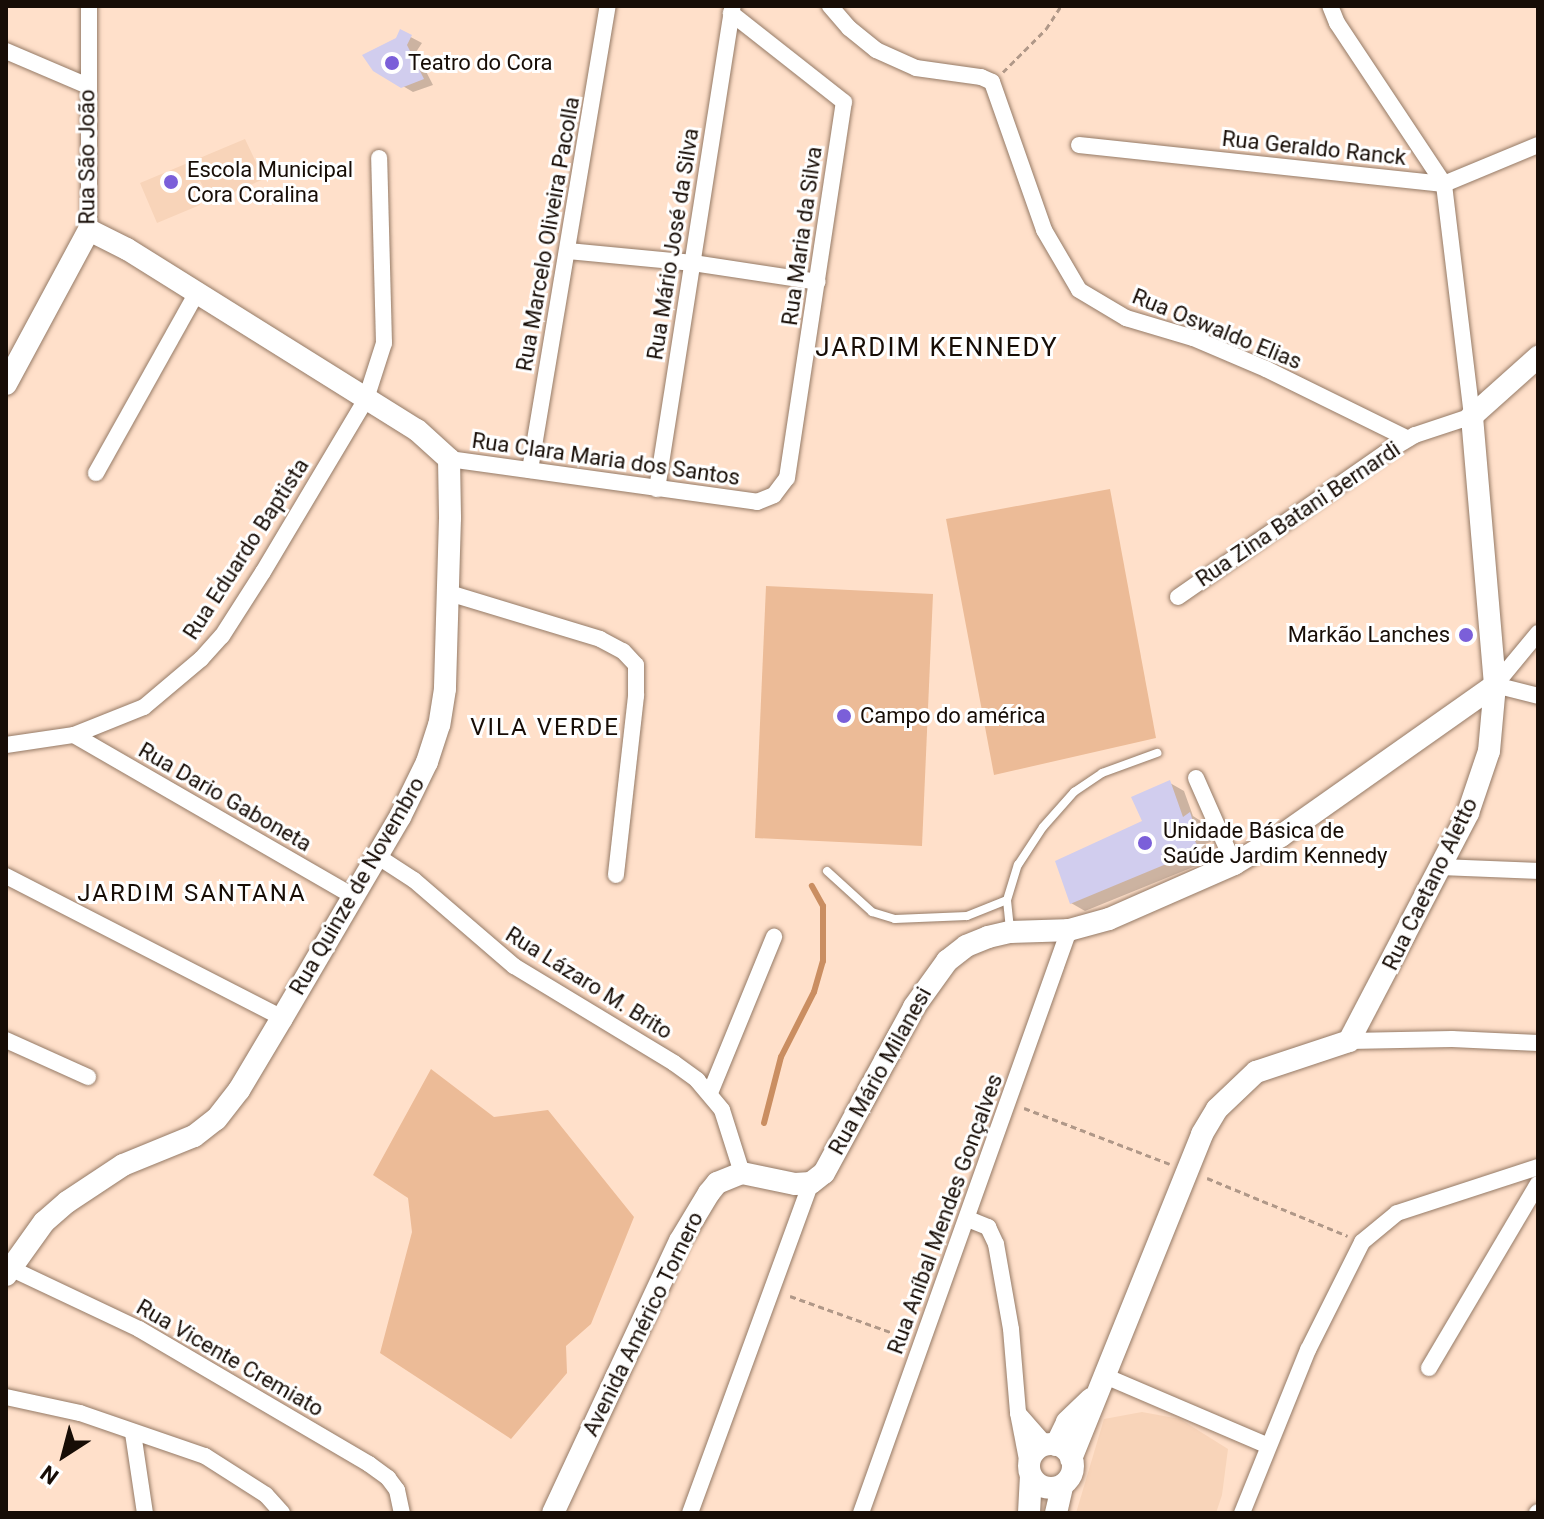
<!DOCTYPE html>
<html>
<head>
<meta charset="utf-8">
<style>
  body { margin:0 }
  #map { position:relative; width:1544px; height:1519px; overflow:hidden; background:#ffe0ca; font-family:Roboto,sans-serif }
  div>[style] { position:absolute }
  .built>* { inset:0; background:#f8d4b9 }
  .green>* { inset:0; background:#ecbb97 }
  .shadow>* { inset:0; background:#0003 }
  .stream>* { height:6px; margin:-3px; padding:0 3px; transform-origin:3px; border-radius:3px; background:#ca8e61 }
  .building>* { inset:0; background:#d1cdee }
  .path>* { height:3px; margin-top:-1.5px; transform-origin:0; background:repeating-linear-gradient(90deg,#b09888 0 6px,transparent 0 10px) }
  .roads { filter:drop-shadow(0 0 2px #957a66) drop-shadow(0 0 2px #957a66) }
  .lane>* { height:8px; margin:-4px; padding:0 4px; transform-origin:4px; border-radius:4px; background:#fff }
  .street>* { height:16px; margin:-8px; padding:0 8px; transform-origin:8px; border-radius:8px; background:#fff }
  .secondary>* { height:22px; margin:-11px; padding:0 11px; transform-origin:11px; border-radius:11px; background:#fff }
  .secondary>.ring { margin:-11px; padding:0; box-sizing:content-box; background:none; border:22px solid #fff; border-radius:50% }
  .dots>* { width:22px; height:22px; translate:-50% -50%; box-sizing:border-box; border:4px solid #fff; border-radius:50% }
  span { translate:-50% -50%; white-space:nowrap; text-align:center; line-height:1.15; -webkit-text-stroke:6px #fff; paint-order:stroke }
  .poi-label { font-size:22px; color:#170d06 }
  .left { translate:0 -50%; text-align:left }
  .right { translate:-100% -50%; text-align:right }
  .street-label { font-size:22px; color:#170d06 }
  .neighbourhood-label { font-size:24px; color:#170d06; letter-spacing:2px }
  .quarter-label { font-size:26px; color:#170d06; letter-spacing:2px }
  .frame { position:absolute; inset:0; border:8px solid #170d06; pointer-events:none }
  .north { position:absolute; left:24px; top:1415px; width:80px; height:80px; -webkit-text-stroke:6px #fff; paint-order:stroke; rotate:216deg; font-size:22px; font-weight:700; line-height:32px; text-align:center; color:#170d06 }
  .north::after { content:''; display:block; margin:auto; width:28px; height:36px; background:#170d06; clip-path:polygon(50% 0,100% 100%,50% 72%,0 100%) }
</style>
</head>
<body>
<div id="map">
  <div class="built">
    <div style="clip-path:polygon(245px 139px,264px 179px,211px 202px,200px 181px,193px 186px,200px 205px,157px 223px,140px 183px)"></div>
    <div style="clip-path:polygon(1142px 1412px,1180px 1419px,1228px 1449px,1222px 1495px,1216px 1513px,1076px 1513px,1104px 1419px)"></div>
  </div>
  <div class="green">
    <div style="clip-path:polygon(1110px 489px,1156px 738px,994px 775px,946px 519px)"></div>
    <div style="clip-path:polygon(766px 586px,933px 594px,922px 846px,755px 838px)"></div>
    <div style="clip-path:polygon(431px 1069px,494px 1117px,548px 1110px,634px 1217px,591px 1324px,566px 1346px,567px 1373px,511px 1439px,380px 1353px,412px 1232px,408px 1198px,373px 1175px)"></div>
  </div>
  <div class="shadow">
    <div style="clip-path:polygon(401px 32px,422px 43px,416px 52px,433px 85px,413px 92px,374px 69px)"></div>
    <div style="clip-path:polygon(1170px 783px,1184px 791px,1193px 816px,1204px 823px,1211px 842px,1205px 844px,1213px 859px,1085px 911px,1071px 903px,1144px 822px)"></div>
  </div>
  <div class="stream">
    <div style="left:764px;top:1123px;width:68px;rotate:-75.6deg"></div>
    <div style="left:781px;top:1057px;width:73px;rotate:-63.1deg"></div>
    <div style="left:814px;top:992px;width:32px;rotate:-74deg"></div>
    <div style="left:823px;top:961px;width:55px;rotate:-90deg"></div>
    <div style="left:823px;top:906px;width:23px;rotate:-119deg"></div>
  </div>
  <div class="building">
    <div style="clip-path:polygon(400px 29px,412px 35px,407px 45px,424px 79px,401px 88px,373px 71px,362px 55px,396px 38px)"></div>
    <div style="clip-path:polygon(1170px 780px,1183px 817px,1190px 812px,1197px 834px,1192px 836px,1200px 850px,1070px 904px,1055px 861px,1142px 821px,1131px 797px)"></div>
  </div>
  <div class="path">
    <div style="left:1003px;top:72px;width:61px;rotate:-45deg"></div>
    <div style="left:1046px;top:29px;width:27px;rotate:-57deg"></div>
    <div style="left:1024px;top:1108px;width:156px;rotate:21deg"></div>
    <div style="left:1207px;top:1178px;width:152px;rotate:22.4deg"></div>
    <div style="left:790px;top:1296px;width:124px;rotate:19.7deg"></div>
  </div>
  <div class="roads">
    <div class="lane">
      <div style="left:827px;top:871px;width:61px;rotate:42.3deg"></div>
      <div style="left:872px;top:912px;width:24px;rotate:17deg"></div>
      <div style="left:895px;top:919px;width:72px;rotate:-2.4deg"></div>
      <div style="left:967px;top:916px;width:43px;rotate:-21.8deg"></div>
      <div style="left:1010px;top:929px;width:29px;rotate:-96deg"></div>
      <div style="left:1007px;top:900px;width:37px;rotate:-73deg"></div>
      <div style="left:1018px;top:865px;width:45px;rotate:-56.7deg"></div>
      <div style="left:1043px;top:827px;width:47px;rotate:-48.5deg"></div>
      <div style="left:1074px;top:792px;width:34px;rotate:-34deg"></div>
      <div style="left:1102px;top:773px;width:59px;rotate:-20deg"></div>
    </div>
    <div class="street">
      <div style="left:89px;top:6px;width:224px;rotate:90deg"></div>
      <div style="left:830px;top:6px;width:29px;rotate:49deg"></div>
      <div style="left:849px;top:28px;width:35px;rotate:39deg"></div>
      <div style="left:876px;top:50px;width:44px;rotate:24.2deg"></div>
      <div style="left:916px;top:68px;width:66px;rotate:7.9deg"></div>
      <div style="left:981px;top:77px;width:12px;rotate:24deg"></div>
      <div style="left:992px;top:82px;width:157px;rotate:70.6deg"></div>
      <div style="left:1044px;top:230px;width:69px;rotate:59.7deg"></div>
      <div style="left:1079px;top:290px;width:55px;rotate:30.8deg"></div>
      <div style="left:1126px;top:318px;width:70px;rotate:16.6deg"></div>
      <div style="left:1193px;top:338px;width:79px;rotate:23deg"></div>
      <div style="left:1266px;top:369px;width:158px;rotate:26.2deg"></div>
      <div style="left:6px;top:51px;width:89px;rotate:23.1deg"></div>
      <div style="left:1079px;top:145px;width:367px;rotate:6.1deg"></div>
      <div style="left:1444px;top:184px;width:102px;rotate:-22.5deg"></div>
      <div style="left:568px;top:251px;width:126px;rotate:5.5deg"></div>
      <div style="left:693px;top:263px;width:126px;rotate:8.6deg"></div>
      <div style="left:449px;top:459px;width:311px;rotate:7.9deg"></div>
      <div style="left:757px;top:502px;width:18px;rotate:-22deg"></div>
      <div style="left:774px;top:495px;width:21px;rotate:-53deg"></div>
      <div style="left:787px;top:478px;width:380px;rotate:-81.4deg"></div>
      <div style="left:844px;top:102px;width:144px;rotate:-141.8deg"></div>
      <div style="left:530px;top:470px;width:471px;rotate:-80.5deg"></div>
      <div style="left:96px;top:473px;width:207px;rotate:-60.8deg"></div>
      <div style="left:657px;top:489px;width:489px;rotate:-81.1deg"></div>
      <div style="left:449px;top:593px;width:158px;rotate:16.9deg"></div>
      <div style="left:600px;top:639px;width:26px;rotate:28deg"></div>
      <div style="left:623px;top:651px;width:19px;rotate:47deg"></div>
      <div style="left:636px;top:665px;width:31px;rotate:90deg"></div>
      <div style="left:636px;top:696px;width:180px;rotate:96.4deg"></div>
      <div style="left:1178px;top:597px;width:252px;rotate:-34.8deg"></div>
      <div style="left:1385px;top:453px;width:35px;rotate:-31deg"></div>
      <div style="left:1415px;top:435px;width:60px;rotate:-18.4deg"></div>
      <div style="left:1472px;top:416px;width:234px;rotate:-96.9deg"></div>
      <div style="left:1444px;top:184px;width:193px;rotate:-123.6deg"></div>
      <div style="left:1337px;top:23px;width:18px;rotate:-112deg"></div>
      <div style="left:1538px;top:633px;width:67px;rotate:129.6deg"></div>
      <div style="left:1495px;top:685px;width:44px;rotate:14.3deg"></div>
      <div style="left:74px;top:735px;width:322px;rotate:30deg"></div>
      <div style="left:6px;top:745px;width:69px;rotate:-8.4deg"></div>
      <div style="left:74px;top:735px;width:75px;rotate:-21.8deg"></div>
      <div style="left:144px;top:707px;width:75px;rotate:-40.1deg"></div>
      <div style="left:201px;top:659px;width:31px;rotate:-48deg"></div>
      <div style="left:222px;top:636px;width:76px;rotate:-57.4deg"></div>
      <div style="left:263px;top:572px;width:201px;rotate:-59.2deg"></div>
      <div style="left:366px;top:399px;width:59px;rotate:-72.2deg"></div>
      <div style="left:384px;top:343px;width:185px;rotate:-91.5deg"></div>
      <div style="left:1196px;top:778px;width:94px;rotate:66.2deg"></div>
      <div style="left:377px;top:856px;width:44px;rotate:33deg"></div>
      <div style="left:414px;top:880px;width:132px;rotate:40.7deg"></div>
      <div style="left:514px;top:966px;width:187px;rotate:31.2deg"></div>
      <div style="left:674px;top:1063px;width:29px;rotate:36deg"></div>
      <div style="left:697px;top:1080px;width:39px;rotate:50deg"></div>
      <div style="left:722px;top:1110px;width:66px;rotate:72.4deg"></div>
      <div style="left:1442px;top:867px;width:96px;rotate:2.4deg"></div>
      <div style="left:6px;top:876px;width:310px;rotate:27.2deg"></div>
      <div style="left:6px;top:1040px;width:90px;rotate:24.3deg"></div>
      <div style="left:1349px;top:1041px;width:103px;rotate:-1.1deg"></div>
      <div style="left:1452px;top:1039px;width:86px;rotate:2.7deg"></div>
      <div style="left:710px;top:1093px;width:169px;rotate:-67.7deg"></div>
      <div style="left:968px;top:1219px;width:22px;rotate:22deg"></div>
      <div style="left:988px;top:1227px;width:19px;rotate:65deg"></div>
      <div style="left:996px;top:1244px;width:86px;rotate:80deg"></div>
      <div style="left:1011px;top:1329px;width:84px;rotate:85.2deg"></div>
      <div style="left:1018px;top:1413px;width:53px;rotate:79.1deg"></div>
      <div style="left:10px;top:1268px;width:143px;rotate:25.3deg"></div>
      <div style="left:139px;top:1329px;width:267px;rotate:30.4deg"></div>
      <div style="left:369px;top:1464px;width:24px;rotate:36deg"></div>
      <div style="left:388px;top:1478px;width:15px;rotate:53deg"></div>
      <div style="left:397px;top:1490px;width:24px;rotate:78deg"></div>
      <div style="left:1429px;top:1368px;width:214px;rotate:-59.4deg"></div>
      <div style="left:1105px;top:1376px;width:177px;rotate:23.2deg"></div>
      <div style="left:6px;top:1397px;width:76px;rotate:12.2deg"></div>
      <div style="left:80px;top:1413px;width:132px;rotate:19deg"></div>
      <div style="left:205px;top:1456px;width:72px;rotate:32.6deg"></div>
      <div style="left:266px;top:1495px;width:24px;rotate:48deg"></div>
      <div style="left:1018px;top:1413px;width:43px;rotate:48.8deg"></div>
      <div style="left:133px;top:1433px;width:81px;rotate:81.5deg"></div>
      <div style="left:690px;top:1513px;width:351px;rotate:-69.9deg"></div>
      <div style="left:861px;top:1513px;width:619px;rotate:-70.36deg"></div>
      <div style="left:1242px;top:1513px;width:176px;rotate:-68deg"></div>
      <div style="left:1308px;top:1350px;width:121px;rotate:-63.4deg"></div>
      <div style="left:1362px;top:1242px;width:45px;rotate:-39.6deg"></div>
      <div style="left:1397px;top:1213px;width:148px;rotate:-18.1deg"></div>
      <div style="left:1537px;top:1513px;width:1px;rotate:-45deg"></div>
    </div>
    <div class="secondary">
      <div style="left:6px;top:384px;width:175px;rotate:-61.7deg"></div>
      <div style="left:89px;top:230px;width:42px;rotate:26.6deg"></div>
      <div style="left:127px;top:249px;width:342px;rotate:32deg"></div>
      <div style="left:417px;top:430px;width:43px;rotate:42.2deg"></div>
      <div style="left:449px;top:459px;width:59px;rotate:89deg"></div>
      <div style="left:450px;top:518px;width:171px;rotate:91.7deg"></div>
      <div style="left:445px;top:689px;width:36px;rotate:99deg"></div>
      <div style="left:439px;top:725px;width:39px;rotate:108deg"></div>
      <div style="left:427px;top:762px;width:61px;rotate:116.1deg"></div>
      <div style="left:400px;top:817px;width:233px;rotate:120.4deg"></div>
      <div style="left:282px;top:1018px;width:84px;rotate:120.8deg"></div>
      <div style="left:239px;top:1090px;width:37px;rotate:128deg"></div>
      <div style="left:216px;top:1119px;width:28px;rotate:142deg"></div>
      <div style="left:194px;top:1136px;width:77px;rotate:157.8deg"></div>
      <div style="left:123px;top:1165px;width:67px;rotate:146.5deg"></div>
      <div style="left:67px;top:1202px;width:30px;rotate:139deg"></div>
      <div style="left:44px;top:1222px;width:65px;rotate:125.6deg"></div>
      <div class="ring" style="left:1029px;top:1444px;width:22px;height:22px"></div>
      <div style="left:1056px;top:1445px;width:25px;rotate:-64deg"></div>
      <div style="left:1067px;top:1422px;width:33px;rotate:-44deg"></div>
      <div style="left:1071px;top:1459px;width:350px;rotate:-68deg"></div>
      <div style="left:1202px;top:1134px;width:29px;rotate:-59deg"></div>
      <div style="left:1217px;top:1109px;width:54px;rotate:-43.5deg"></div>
      <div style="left:1256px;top:1072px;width:98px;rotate:-18.4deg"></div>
      <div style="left:1349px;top:1041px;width:257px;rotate:-62.4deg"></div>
      <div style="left:1468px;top:813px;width:65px;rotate:-71.3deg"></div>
      <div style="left:1489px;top:751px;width:66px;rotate:-84.8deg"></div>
      <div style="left:1495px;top:685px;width:270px;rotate:-94.9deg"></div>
      <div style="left:1472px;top:416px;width:89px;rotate:-41.8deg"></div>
      <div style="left:553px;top:1513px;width:300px;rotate:-65deg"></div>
      <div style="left:680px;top:1241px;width:56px;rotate:-58.9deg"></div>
      <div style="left:709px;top:1193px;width:13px;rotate:-51deg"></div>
      <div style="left:717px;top:1183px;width:27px;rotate:-22deg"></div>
      <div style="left:742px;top:1173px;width:54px;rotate:11.7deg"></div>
      <div style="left:795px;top:1184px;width:16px;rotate:-4deg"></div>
      <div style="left:811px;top:1183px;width:16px;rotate:-38deg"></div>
      <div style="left:824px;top:1173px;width:189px;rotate:-61.5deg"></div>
      <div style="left:914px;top:1007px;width:57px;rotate:-54.3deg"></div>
      <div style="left:947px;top:961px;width:24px;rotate:-38deg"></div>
      <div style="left:966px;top:946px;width:24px;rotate:-22deg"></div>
      <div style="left:988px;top:937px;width:23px;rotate:-13deg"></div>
      <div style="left:1010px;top:932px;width:59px;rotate:-1.9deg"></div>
      <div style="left:1069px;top:930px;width:41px;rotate:-15.4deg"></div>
      <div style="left:1109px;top:919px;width:137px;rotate:-23.7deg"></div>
      <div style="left:1234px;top:864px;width:55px;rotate:-30.8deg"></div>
      <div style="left:1281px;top:836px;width:262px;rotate:-35.2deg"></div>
      <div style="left:1029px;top:1513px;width:36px;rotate:-87deg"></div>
      <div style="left:1056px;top:1513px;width:28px;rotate:-77deg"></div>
    </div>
  </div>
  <div class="dots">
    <div style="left:392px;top:63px;background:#7b5fd9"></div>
    <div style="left:171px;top:182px;background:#7b5fd9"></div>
    <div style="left:1466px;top:635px;background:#7b5fd9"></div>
    <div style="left:844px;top:716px;background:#7b5fd9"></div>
    <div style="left:1145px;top:843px;background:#7b5fd9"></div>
  </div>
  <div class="poi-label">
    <span class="left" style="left:408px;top:63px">Teatro do Cora</span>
    <span class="left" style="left:187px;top:182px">Escola Municipal<br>Cora Coralina</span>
    <span class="right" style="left:1450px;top:635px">Markão Lanches</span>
    <span class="left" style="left:860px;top:716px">Campo do américa</span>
    <span class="left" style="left:1163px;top:843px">Unidade Básica de<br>Saúde Jardim Kennedy</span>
  </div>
  <div class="street-label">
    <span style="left:1314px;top:148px;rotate:6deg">Rua Geraldo Ranck</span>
    <span style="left:87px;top:157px;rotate:-90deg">Rua São João</span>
    <span style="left:548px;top:234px;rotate:-80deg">Rua Marcelo Oliveira Pacolla</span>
    <span style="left:802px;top:236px;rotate:-82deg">Rua Maria da Silva</span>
    <span style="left:673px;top:244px;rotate:-81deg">Rua Mário José da Silva</span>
    <span style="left:1217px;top:329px;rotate:22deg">Rua Oswaldo Elias</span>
    <span style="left:606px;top:459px;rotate:8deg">Rua Clara Maria dos Santos</span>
    <span style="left:1298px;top:514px;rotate:-34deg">Rua Zina Batani Bernardi</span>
    <span style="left:246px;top:549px;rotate:-57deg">Rua Eduardo Baptista</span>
    <span style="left:225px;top:797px;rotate:30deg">Rua Dario Gaboneta</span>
    <span style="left:1430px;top:884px;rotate:-64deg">Rua Caetano Aletto</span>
    <span style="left:357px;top:886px;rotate:-60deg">Rua Quinze de Novembro</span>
    <span style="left:589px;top:983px;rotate:32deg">Rua Lázaro M. Brito</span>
    <span style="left:880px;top:1071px;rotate:-61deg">Rua Mário Milanesi</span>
    <span style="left:945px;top:1214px;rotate:-70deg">Rua Aníbal Mendes Gonçalves</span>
    <span style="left:643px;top:1324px;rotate:-64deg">Avenida Américo Tornero</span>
    <span style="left:230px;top:1358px;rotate:30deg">Rua Vicente Cremiato</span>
  </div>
  <div class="neighbourhood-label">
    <span style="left:545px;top:728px">VILA VERDE</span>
    <span style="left:192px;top:894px">JARDIM SANTANA</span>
  </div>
  <div class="quarter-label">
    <span style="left:937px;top:348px">JARDIM KENNEDY</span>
  </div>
  <div class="frame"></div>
  <div class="north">N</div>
</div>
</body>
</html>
